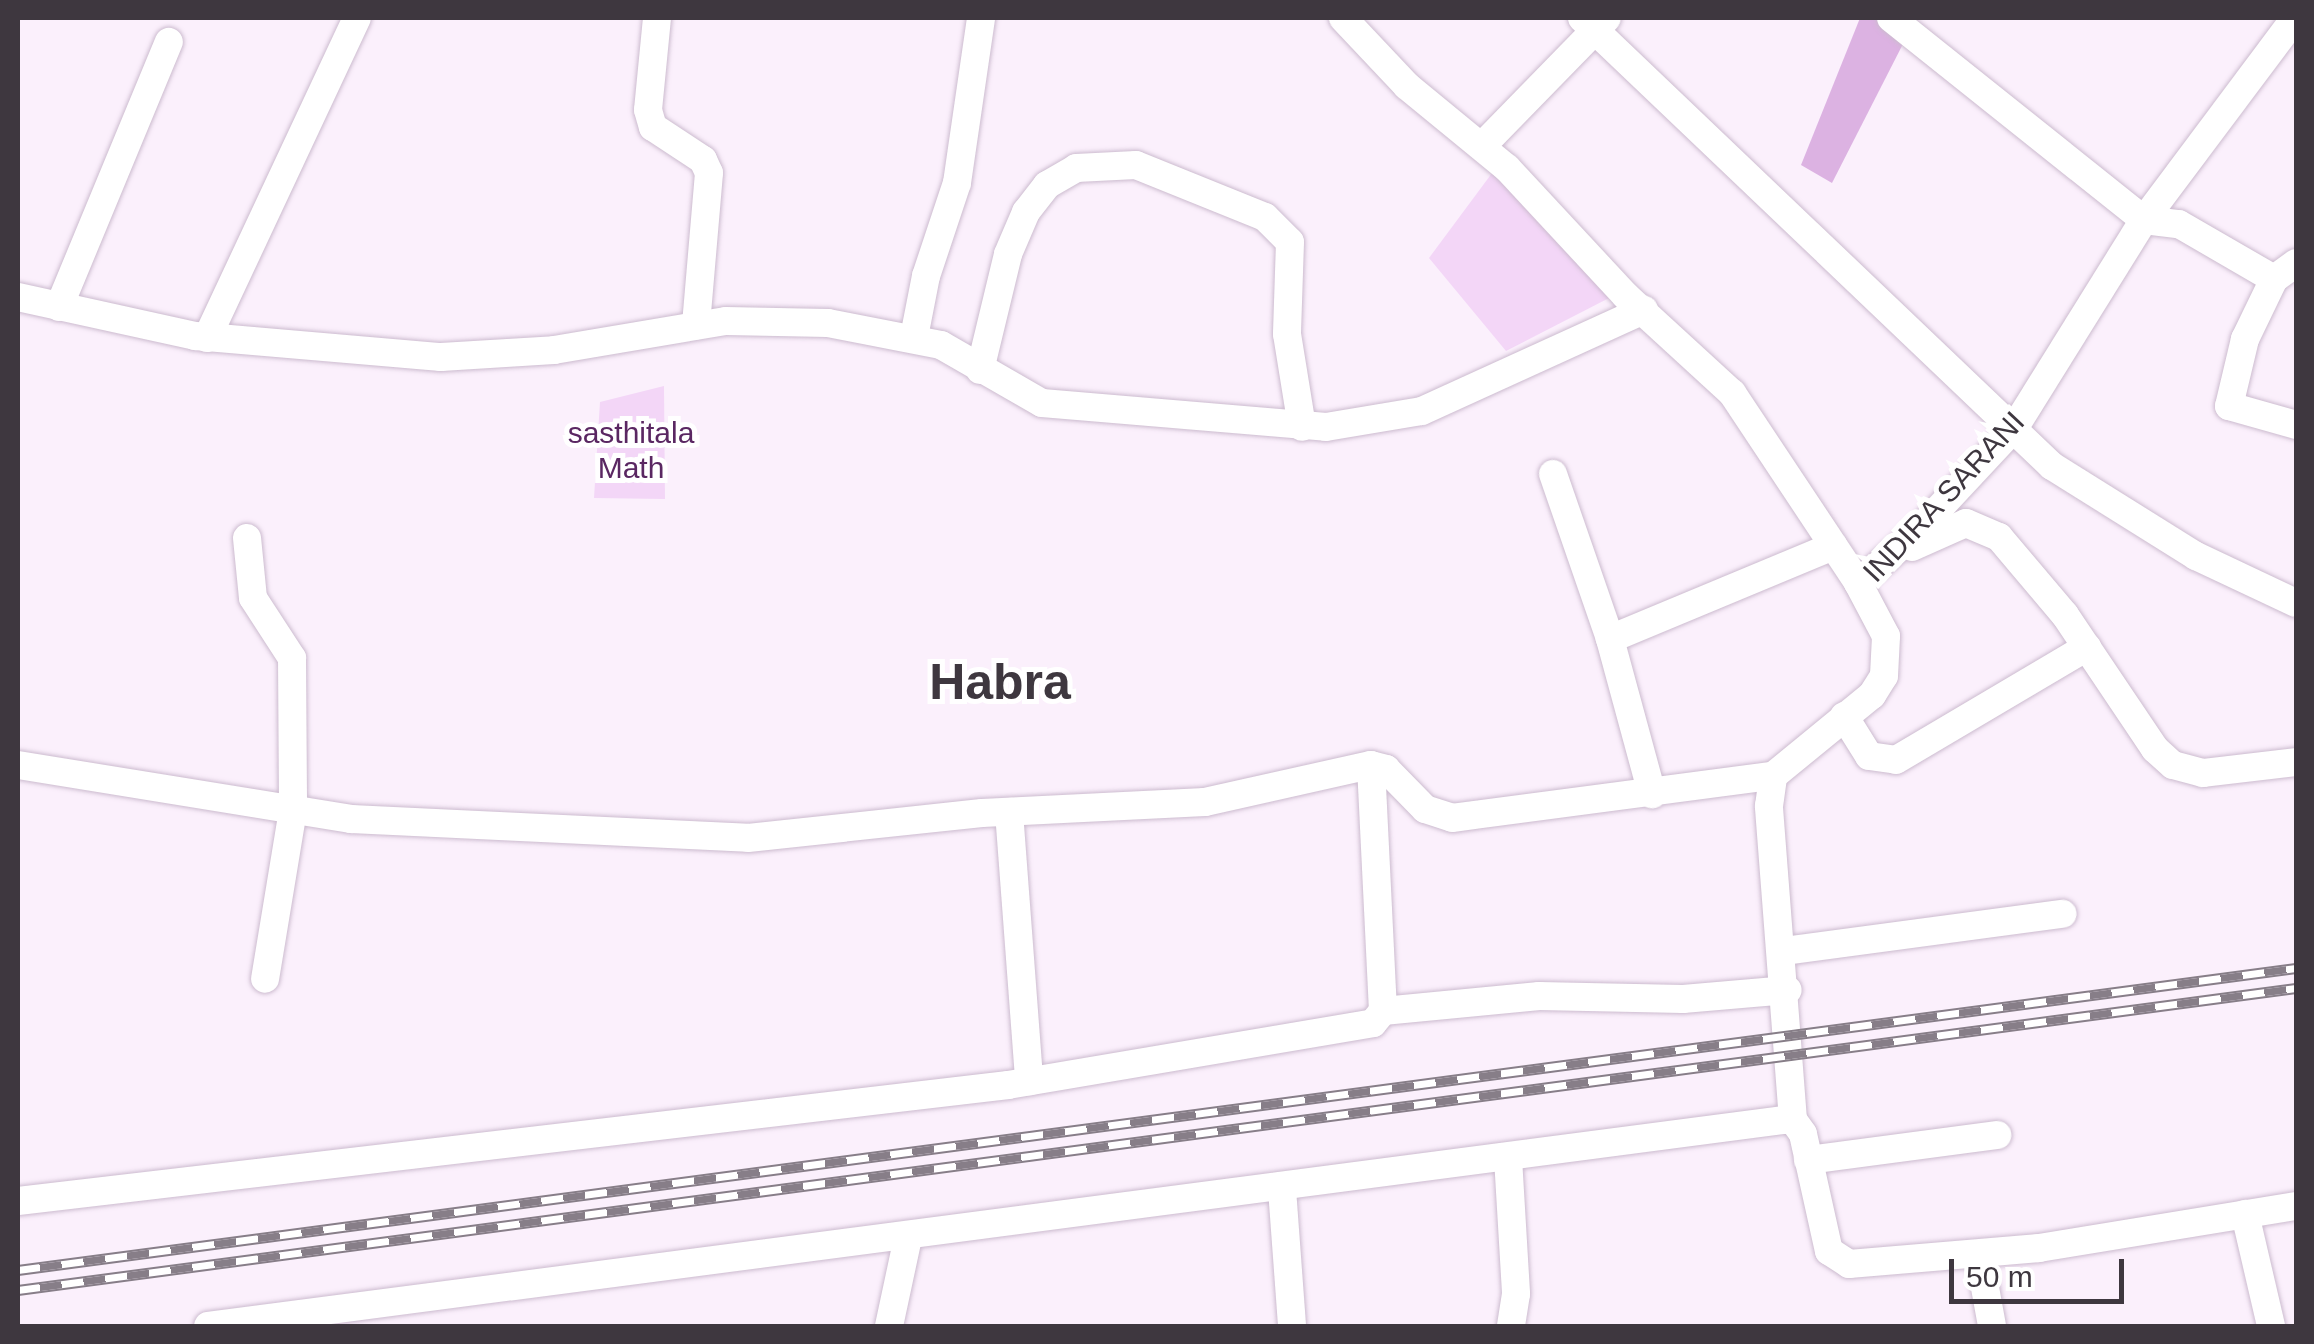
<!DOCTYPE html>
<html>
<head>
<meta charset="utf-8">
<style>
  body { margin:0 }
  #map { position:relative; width:2314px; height:1344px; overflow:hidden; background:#fbf0fc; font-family:Helvetica,sans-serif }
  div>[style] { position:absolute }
  .green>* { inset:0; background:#f3d6f7 }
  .water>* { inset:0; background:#dcb2e2 }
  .roads { filter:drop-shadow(0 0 2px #ccbbcf) drop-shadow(0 0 2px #ccbbcf) }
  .street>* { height:28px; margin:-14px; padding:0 14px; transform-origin:14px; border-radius:14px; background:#fff }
  .rail>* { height:11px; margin-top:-5.5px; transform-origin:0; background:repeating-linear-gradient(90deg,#fff 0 22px,#877e88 0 44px); box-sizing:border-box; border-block:2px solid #877e88 }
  span { translate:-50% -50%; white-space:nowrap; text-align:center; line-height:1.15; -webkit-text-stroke:10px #fff; paint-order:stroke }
  .park-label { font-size:30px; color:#5a2762 }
  .street-label { font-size:30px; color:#3e373f }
  .town-label { font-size:50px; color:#3e373f; font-weight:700 }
  .frame { position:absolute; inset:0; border:20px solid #3e373f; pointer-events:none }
  .scale { position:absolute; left:1949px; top:1259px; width:175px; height:45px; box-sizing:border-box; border:5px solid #3e373f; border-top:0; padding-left:12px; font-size:30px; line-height:35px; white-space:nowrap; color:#3e373f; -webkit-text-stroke:8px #fff; paint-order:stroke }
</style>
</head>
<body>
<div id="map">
  <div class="green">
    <div style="clip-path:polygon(1498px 165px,1611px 297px,1506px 351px,1429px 258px)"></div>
    <div style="clip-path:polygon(664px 386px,665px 499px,594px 498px,600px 402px)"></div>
  </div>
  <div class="water">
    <div style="clip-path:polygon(1860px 18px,1877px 18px,1905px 40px,1832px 183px,1801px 165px)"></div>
  </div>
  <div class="roads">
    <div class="street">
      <div style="left:657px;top:18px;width:92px;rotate:95.6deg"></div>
      <div style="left:648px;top:110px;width:18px;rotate:74deg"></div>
      <div style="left:653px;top:127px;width:60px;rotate:33.4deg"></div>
      <div style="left:703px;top:160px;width:14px;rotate:65deg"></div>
      <div style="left:709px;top:173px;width:153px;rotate:94.9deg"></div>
      <div style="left:1343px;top:18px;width:93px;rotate:46.7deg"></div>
      <div style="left:1407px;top:86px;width:129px;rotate:39.4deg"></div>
      <div style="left:1507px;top:168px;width:175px;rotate:47.1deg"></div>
      <div style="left:1626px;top:296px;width:144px;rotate:42.5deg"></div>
      <div style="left:1732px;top:393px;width:228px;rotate:56.4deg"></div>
      <div style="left:1582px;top:18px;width:649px;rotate:43.63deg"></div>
      <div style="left:2052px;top:466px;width:170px;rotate:32deg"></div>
      <div style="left:2196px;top:556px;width:110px;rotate:25.2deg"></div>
      <div style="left:1891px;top:18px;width:324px;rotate:38.6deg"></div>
      <div style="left:1483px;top:145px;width:177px;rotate:-45.7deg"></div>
      <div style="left:2144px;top:220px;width:35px;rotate:7deg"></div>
      <div style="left:2179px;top:224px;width:110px;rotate:30.1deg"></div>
      <div style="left:2274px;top:279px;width:67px;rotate:115.8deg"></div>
      <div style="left:2245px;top:339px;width:69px;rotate:103.4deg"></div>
      <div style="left:2229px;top:406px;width:70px;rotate:15.8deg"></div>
      <div style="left:2274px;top:279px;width:27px;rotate:-36deg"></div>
      <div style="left:18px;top:297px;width:181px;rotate:12.4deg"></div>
      <div style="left:195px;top:336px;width:247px;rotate:4.9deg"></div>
      <div style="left:441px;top:357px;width:113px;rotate:-3.5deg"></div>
      <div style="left:554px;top:350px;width:174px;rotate:-9.6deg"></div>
      <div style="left:726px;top:321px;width:102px;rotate:1.1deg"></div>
      <div style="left:828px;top:323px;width:115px;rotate:11deg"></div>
      <div style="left:941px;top:345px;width:116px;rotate:29.9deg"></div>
      <div style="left:1042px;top:403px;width:285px;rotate:4.8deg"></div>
      <div style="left:1326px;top:427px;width:97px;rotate:-9.5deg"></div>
      <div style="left:1422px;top:411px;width:244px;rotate:-24.5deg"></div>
      <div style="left:59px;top:307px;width:287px;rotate:-67.5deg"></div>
      <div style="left:914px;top:337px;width:62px;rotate:-78.9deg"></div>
      <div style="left:926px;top:276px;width:98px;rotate:-71.6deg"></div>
      <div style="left:957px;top:183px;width:167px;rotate:-81.7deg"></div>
      <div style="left:207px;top:338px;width:353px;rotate:-64.9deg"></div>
      <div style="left:980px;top:370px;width:119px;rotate:-76.4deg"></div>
      <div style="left:1008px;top:254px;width:46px;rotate:-66.8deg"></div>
      <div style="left:1026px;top:212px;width:34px;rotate:-52deg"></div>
      <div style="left:1047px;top:185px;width:34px;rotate:-30deg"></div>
      <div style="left:1076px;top:168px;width:60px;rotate:-2.9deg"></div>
      <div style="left:1136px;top:165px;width:139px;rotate:22deg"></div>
      <div style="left:1265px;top:217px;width:35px;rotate:45deg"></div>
      <div style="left:1290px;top:242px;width:92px;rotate:91.9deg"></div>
      <div style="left:1287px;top:334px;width:94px;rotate:80.8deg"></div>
      <div style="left:1553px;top:474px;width:175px;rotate:70.9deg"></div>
      <div style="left:1610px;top:639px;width:161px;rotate:74.8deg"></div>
      <div style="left:247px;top:538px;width:60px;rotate:84.3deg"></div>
      <div style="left:253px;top:598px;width:72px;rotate:57deg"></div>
      <div style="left:292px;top:658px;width:152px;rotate:89.6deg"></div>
      <div style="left:293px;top:810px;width:171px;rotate:99.4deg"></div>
      <div style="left:1912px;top:547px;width:59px;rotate:-24deg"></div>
      <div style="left:1966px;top:523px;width:36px;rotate:23deg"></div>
      <div style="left:1999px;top:537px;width:102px;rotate:49.8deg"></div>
      <div style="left:2065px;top:615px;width:161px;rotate:56.1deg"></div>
      <div style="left:2155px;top:749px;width:24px;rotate:42deg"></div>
      <div style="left:2173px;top:765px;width:31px;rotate:15deg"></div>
      <div style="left:2203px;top:773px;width:94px;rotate:-6.7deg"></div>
      <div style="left:1610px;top:639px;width:242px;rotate:-22.6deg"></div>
      <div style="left:1844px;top:716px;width:47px;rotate:58deg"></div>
      <div style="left:1869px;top:756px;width:27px;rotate:8deg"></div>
      <div style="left:1896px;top:760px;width:222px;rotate:-30.6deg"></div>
      <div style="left:18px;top:765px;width:337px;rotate:9.2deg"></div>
      <div style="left:351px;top:819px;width:397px;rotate:2.7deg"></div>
      <div style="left:748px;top:838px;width:235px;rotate:-6.1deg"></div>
      <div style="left:982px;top:813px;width:223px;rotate:-2.8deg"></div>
      <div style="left:1205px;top:802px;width:170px;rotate:-12.6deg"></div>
      <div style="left:1371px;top:765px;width:16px;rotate:15deg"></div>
      <div style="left:1386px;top:769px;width:56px;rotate:45.7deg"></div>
      <div style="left:1425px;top:809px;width:28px;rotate:18deg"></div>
      <div style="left:1452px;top:818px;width:324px;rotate:-7.5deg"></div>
      <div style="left:1009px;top:812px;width:270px;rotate:85.7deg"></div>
      <div style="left:1784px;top:951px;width:281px;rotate:-7.6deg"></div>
      <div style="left:1383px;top:1011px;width:157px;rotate:-5.5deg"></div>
      <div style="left:1539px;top:996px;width:144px;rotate:1.2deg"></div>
      <div style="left:1683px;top:999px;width:105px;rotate:-4.9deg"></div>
      <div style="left:1793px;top:1120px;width:315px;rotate:-94.4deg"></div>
      <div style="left:1769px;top:806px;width:30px;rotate:-82deg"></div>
      <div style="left:1773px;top:776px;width:128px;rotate:-39.3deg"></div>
      <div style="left:1872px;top:695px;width:22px;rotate:-58deg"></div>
      <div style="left:1884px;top:676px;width:40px;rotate:-87.1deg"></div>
      <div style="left:1886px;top:636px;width:60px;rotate:-117.8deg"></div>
      <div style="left:1858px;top:583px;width:79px;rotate:-40.9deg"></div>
      <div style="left:1918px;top:531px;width:142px;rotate:-47deg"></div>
      <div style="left:2015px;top:427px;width:244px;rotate:-58.1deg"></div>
      <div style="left:2144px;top:220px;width:252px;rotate:-53.2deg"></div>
      <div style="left:1508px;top:1158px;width:136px;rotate:86.6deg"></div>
      <div style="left:1516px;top:1294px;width:32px;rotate:99deg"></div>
      <div style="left:1808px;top:1160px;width:191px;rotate:-7.5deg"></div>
      <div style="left:1282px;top:1189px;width:137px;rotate:85.8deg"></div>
      <div style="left:18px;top:1201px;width:997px;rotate:-6.68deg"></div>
      <div style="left:1008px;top:1085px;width:370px;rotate:-9.6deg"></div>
      <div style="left:1373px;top:1023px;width:16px;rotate:-50deg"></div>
      <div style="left:1383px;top:1011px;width:246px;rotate:-92.8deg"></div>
      <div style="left:2245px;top:1214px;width:115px;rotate:76.9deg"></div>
      <div style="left:1979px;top:1255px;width:72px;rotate:79.6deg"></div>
      <div style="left:208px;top:1326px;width:1588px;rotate:-7.45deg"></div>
      <div style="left:1783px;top:1120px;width:10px"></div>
      <div style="left:1793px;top:1120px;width:17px;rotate:54deg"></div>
      <div style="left:1803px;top:1134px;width:120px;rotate:77.5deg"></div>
      <div style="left:1829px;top:1251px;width:24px;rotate:33deg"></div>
      <div style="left:1849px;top:1264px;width:191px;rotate:-4.8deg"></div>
      <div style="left:2039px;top:1248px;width:260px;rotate:-9.3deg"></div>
      <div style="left:889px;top:1326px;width:91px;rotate:-77.9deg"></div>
    </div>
  </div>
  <div class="rail">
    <div style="left:18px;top:1270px;width:2298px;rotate:-7.55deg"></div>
    <div style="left:18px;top:1290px;width:2298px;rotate:-7.55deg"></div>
  </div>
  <div class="park-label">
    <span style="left:631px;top:450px">sasthitala<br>Math</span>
  </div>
  <div class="street-label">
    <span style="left:1944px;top:497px;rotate:-47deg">INDIRA SARANI</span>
  </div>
  <div class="town-label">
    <span style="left:1000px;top:683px">Habra</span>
  </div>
  <div class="frame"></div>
  <div class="scale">50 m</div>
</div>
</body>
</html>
